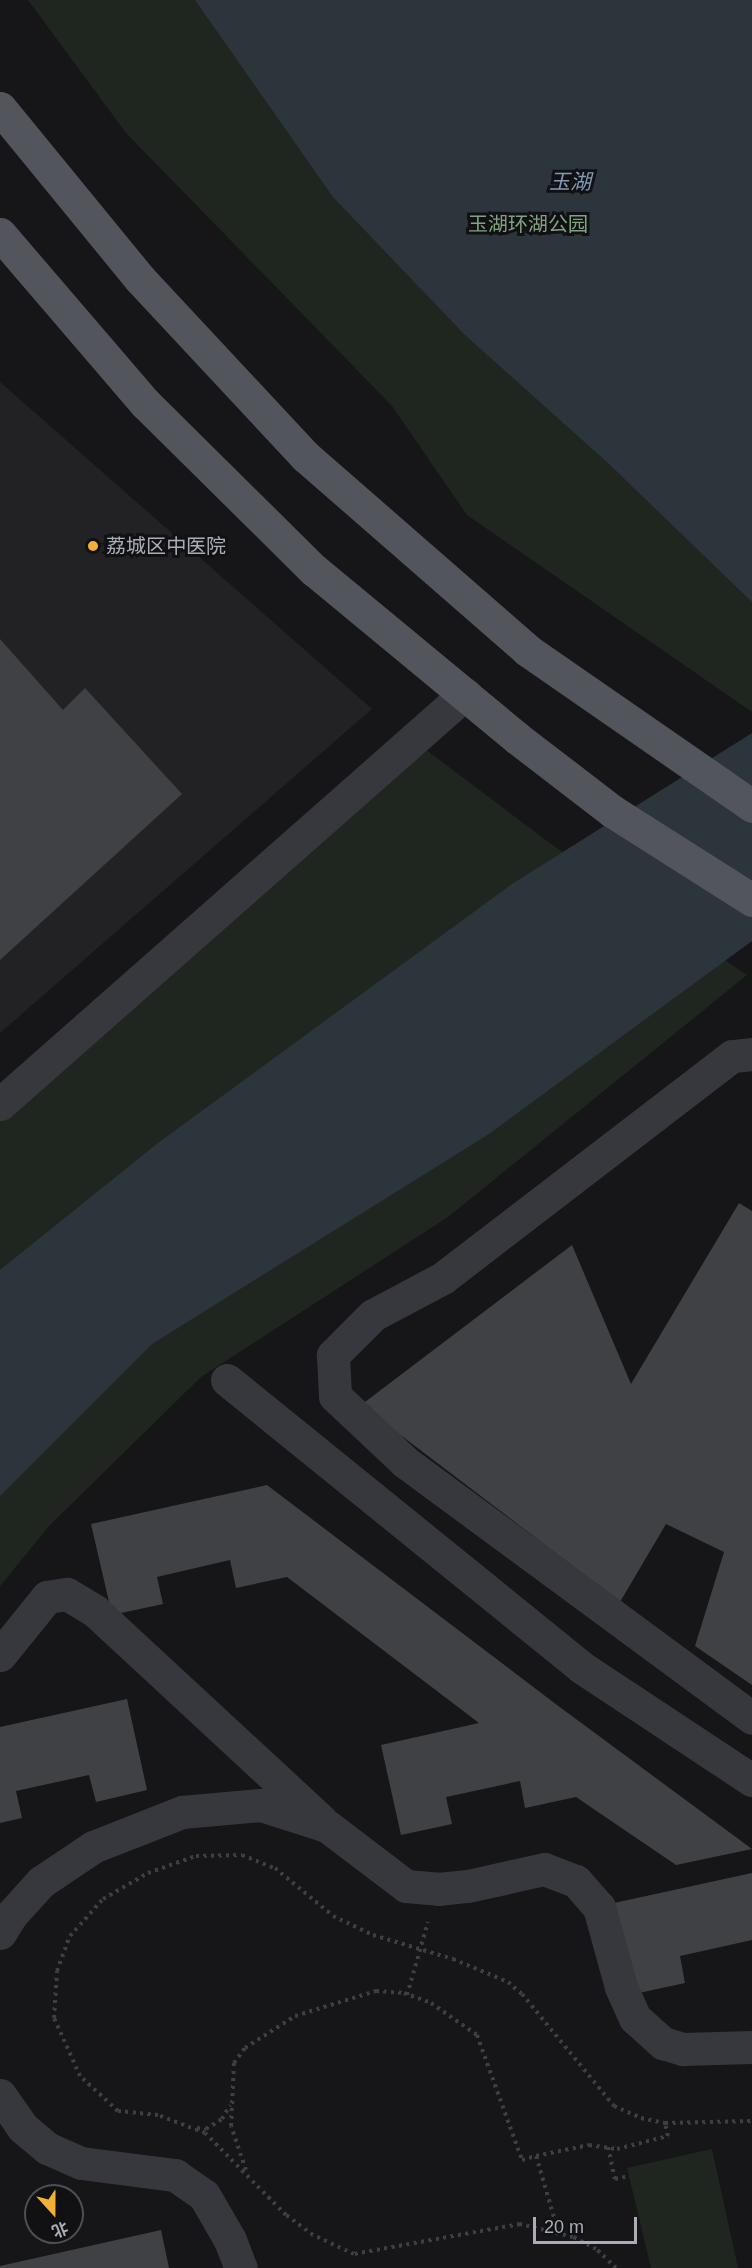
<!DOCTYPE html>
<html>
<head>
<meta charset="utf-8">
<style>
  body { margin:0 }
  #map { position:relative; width:752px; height:2268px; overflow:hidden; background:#161618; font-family:Helvetica,"Noto Sans SC",sans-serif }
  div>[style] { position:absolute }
  .built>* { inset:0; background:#222225 }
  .green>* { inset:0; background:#1e261f }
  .water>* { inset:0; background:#2c353c }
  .building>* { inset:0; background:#404145 }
  .path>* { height:4px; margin-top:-2px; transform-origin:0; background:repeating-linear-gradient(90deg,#3d3f44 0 3px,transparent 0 7.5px) }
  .minor>* { height:33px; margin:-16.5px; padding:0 16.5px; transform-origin:16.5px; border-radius:16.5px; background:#37383d }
  .major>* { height:33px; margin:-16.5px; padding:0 16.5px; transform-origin:16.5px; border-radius:16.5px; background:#53555c }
  .dots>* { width:16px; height:16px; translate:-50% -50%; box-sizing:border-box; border:3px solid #111113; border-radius:50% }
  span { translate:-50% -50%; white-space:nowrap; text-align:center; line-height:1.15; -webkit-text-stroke:6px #111113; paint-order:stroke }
  .park-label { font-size:20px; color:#7fa381 }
  .poi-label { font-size:20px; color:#a8adb8 }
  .left { translate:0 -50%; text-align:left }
  .water-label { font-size:21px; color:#7f9bb3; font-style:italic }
  .north { position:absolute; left:24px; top:2184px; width:60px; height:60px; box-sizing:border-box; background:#111113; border:2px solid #4d4f55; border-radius:50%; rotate:159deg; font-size:16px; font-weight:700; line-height:24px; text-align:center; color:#a8adb8 }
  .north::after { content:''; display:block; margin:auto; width:21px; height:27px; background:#f2b134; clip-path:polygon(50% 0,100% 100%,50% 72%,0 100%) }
  .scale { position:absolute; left:533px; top:2217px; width:104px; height:27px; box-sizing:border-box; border:3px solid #a8adb8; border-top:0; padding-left:8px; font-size:18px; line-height:21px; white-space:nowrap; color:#a8adb8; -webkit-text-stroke:4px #111113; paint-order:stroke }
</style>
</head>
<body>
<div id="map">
  <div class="built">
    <div style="clip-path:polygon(0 382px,372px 709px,0 1033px)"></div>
  </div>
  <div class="green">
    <div style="clip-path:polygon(28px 0,752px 0,752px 712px,467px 515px,392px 406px,126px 133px)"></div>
    <div style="clip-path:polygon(421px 746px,551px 844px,747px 975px,448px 1217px,201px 1377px,50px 1525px,0 1586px,0 1119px)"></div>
    <div style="clip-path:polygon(712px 2149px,738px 2268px,651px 2268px,627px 2168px)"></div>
  </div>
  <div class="water">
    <div style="clip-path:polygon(195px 0,752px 0,752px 602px,608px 463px,464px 334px,333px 197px)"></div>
    <div style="clip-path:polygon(752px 733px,752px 941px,489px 1134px,152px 1344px,0 1496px,0 1270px,158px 1143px,512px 884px)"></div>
  </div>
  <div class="building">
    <div style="clip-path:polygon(0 639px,63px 710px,85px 688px,182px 794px,0 960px)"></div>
    <div style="clip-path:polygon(739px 1203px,752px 1211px,752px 1685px,695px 1646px,724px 1552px,666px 1524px,620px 1602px,361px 1405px,572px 1245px,631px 1384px)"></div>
    <div style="clip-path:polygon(267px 1485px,557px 1705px,752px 1849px,676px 1865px,576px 1797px,525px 1808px,520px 1781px,446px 1797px,452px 1824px,401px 1835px,381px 1745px,479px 1723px,287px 1577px,236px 1588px,230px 1560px,157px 1577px,163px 1604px,112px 1615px,91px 1524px)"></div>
    <div style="clip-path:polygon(127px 1699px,147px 1790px,96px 1802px,89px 1775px,16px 1791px,22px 1818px,0 1823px,0 1727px)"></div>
    <div style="clip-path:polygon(752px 1873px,752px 1940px,680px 1956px,685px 1983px,634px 1994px,614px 1903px)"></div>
    <div style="clip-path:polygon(161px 2230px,169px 2268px,0 2268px,0 2266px)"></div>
  </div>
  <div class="path">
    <div style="left:407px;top:1995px;width:76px;rotate:-74deg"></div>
    <div style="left:197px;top:2128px;width:9px;rotate:6deg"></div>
    <div style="left:206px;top:2129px;width:19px;rotate:-32deg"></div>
    <div style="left:222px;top:2119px;width:16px;rotate:-60deg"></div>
    <div style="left:608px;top:2147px;width:33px;rotate:78deg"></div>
    <div style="left:615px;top:2179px;width:14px;rotate:-12deg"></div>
    <div style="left:246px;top:2170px;width:46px;rotate:-108.8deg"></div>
    <div style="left:231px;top:2126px;width:63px;rotate:-87.3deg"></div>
    <div style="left:234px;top:2063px;width:19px;rotate:-54deg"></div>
    <div style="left:245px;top:2048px;width:59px;rotate:-32.6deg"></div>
    <div style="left:295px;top:2016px;width:85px;rotate:-17.2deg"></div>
    <div style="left:376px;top:1991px;width:28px;rotate:4deg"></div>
    <div style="left:404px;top:1993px;width:29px;rotate:20deg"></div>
    <div style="left:431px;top:2003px;width:56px;rotate:34.8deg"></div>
    <div style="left:477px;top:2035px;width:133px;rotate:70.2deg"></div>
    <div style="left:522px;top:2160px;width:15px;rotate:-16deg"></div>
    <div style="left:558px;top:2231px;width:78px;rotate:-106.3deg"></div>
    <div style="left:536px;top:2156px;width:54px;rotate:-11.7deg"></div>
    <div style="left:589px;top:2145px;width:28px;rotate:8deg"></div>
    <div style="left:617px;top:2149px;width:53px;rotate:-14.3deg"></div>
    <div style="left:668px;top:2136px;width:13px;rotate:-103deg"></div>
    <div style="left:616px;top:2268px;width:28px;rotate:-136deg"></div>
    <div style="left:596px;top:2249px;width:26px;rotate:-152deg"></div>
    <div style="left:573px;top:2237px;width:55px;rotate:-166.2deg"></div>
    <div style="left:520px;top:2224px;width:169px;rotate:169.8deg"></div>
    <div style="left:354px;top:2254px;width:45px;rotate:-155.1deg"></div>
    <div style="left:313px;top:2235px;width:34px;rotate:-143deg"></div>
    <div style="left:286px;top:2215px;width:115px;rotate:-134.6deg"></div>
    <div style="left:205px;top:2133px;width:50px;rotate:-159deg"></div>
    <div style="left:158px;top:2115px;width:40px;rotate:-174.3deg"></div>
    <div style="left:118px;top:2111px;width:52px;rotate:-137.4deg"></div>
    <div style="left:80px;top:2076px;width:64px;rotate:-114.1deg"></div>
    <div style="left:54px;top:2018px;width:47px;rotate:-86.3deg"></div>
    <div style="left:57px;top:1971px;width:37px;rotate:-70deg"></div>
    <div style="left:70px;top:1936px;width:50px;rotate:-48.3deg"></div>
    <div style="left:103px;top:1899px;width:52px;rotate:-30deg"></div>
    <div style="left:148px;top:1873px;width:51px;rotate:-19.5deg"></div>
    <div style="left:196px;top:1856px;width:46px;rotate:-1.2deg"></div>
    <div style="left:242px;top:1855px;width:35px;rotate:22deg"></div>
    <div style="left:275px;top:1868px;width:75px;rotate:39.6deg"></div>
    <div style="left:333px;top:1916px;width:44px;rotate:25.4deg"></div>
    <div style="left:373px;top:1935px;width:84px;rotate:16.7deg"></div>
    <div style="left:453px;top:1959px;width:60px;rotate:22.7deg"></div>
    <div style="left:508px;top:1982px;width:18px;rotate:41deg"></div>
    <div style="left:522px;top:1994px;width:145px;rotate:50.6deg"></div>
    <div style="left:614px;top:2106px;width:30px;rotate:24deg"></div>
    <div style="left:641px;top:2118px;width:25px;rotate:12deg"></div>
    <div style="left:665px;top:2123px;width:87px;rotate:-1.3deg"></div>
  </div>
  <div class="minor">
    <div style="left:752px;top:1054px;width:20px;rotate:174deg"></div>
    <div style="left:732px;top:1056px;width:364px;rotate:142.5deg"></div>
    <div style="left:443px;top:1278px;width:79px;rotate:152.1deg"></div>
    <div style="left:373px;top:1315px;width:57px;rotate:135deg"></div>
    <div style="left:333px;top:1355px;width:41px;rotate:87.2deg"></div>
    <div style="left:335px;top:1396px;width:96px;rotate:43.3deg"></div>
    <div style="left:405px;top:1462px;width:431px;rotate:36.4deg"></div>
    <div style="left:0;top:1104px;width:620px;rotate:-41.4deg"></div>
    <div style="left:227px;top:1380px;width:456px;rotate:39deg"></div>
    <div style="left:581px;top:1667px;width:205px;rotate:33.5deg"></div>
    <div style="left:0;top:1655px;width:75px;rotate:-51deg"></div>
    <div style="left:47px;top:1597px;width:20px;rotate:-9deg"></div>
    <div style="left:67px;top:1594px;width:33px;rotate:31deg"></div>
    <div style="left:95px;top:1611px;width:308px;rotate:42.8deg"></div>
    <div style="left:0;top:1933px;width:22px;rotate:-58deg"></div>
    <div style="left:12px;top:1914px;width:43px;rotate:-47.8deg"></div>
    <div style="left:41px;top:1882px;width:63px;rotate:-33.9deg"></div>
    <div style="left:93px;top:1847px;width:96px;rotate:-21.5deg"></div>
    <div style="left:182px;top:1812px;width:79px;rotate:-5.1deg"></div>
    <div style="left:261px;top:1805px;width:69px;rotate:17.7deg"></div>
    <div style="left:327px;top:1826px;width:99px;rotate:37.2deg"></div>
    <div style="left:406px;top:1886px;width:32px;rotate:5deg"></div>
    <div style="left:438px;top:1889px;width:30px;rotate:-6deg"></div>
    <div style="left:468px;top:1886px;width:78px;rotate:-12.6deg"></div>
    <div style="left:544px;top:1869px;width:34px;rotate:21deg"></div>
    <div style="left:576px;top:1881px;width:35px;rotate:49deg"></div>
    <div style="left:599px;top:1907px;width:83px;rotate:74.6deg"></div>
    <div style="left:621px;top:1987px;width:34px;rotate:66deg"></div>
    <div style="left:635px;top:2018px;width:38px;rotate:42deg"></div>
    <div style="left:663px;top:2043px;width:21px;rotate:17deg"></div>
    <div style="left:683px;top:2049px;width:69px;rotate:-1.7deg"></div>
    <div style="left:0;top:2095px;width:39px;rotate:55deg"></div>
    <div style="left:22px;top:2127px;width:33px;rotate:40deg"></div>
    <div style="left:47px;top:2148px;width:37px;rotate:24deg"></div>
    <div style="left:81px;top:2163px;width:95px;rotate:7.3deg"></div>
    <div style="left:175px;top:2175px;width:35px;rotate:35deg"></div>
    <div style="left:204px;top:2195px;width:52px;rotate:60deg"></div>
    <div style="left:230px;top:2240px;width:30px;rotate:69deg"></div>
  </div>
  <div class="major">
    <div style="left:0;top:108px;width:221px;rotate:50.7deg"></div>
    <div style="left:140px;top:279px;width:242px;rotate:47deg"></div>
    <div style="left:305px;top:456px;width:295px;rotate:41.1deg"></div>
    <div style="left:527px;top:650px;width:274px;rotate:34.7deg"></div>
    <div style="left:0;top:234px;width:223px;rotate:49.4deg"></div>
    <div style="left:145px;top:403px;width:238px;rotate:44.7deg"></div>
    <div style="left:314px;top:570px;width:264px;rotate:39.6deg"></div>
    <div style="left:517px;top:738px;width:120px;rotate:37.5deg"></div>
    <div style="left:612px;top:811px;width:166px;rotate:32.4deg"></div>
  </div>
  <div class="dots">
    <div style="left:93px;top:546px;background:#f2b134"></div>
  </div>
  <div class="park-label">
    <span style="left:528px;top:224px">玉湖环湖公园</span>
  </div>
  <div class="poi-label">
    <span class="left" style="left:106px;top:546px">荔城区中医院</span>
  </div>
  <div class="water-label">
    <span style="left:570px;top:182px">玉湖</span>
  </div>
  <div class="north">北</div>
  <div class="scale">20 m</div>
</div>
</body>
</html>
